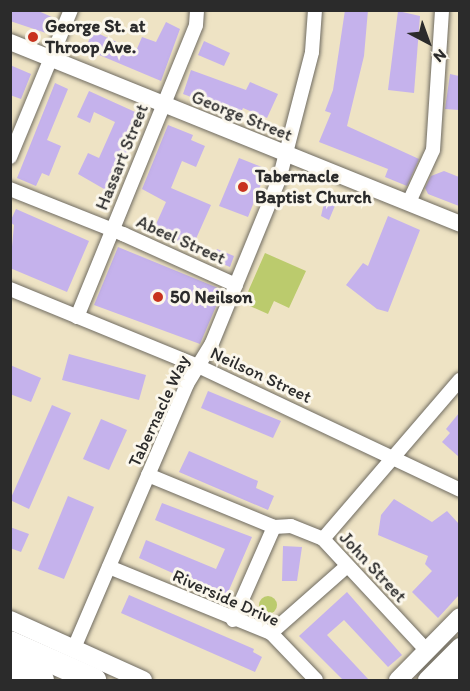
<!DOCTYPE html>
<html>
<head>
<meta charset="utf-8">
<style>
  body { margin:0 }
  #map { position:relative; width:470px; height:691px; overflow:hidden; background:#eee3c4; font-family:Itim,sans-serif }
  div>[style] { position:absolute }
  .green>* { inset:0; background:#bbcb6d }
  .round { border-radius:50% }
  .building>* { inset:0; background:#c5b2ec }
  .roads { filter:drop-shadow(0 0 2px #6f6b61) drop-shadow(0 0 2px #6f6b61) }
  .minor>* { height:14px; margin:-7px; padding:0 7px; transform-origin:7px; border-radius:7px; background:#fff }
  .tertiary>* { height:16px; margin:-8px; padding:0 8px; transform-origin:8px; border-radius:8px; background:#fff }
  .secondary>* { height:18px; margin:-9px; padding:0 9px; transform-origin:9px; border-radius:9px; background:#fff }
  .motorway>* { height:24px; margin:-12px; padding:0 12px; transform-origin:12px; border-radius:12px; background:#fff }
  .dots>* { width:16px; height:16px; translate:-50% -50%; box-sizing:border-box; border:3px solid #fbf7ec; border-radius:50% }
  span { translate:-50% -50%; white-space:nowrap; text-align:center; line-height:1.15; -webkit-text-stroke:6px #fbf7ec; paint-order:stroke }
  .poi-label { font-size:18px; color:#2b2b2b; font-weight:700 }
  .left { translate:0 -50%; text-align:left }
  .street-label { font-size:18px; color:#2b2b2b }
  .frame { position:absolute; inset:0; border:12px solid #2b2b2b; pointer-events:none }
  .north { position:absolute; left:398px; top:12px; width:60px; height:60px; -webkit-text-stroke:4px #fbf7ec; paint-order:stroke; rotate:139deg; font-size:16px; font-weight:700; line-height:24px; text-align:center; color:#2b2b2b }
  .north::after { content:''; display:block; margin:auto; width:21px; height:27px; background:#2b2b2b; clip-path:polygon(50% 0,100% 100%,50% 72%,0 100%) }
</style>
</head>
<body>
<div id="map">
  <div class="green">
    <div style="clip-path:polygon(265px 253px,306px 271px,289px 308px,274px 301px,268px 314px,243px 303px)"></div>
    <div class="round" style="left:259px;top:596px;width:18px;height:18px"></div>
  </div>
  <div class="building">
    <div style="clip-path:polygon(10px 10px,36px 10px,52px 17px,46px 33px,10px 21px)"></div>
    <div style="clip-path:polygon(345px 10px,368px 10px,364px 56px,347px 126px,419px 159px,407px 186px,385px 177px,388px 169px,319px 142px,331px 113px,325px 111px,333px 90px)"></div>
    <div style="clip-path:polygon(398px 11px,420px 16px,414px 93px,388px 90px)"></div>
    <div style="clip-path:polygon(166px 22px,180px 29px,161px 81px,85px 49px,93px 31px,136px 51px,142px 37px,156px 42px)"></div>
    <div style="clip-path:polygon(204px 41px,230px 53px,224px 66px,198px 55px)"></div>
    <div style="clip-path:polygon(10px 65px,31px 74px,21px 99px,10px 95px)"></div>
    <div style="clip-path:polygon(191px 70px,246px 90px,250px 82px,278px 94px,267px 118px,243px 108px,240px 115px,183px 94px)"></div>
    <div style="clip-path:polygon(450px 74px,459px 76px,459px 110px,445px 109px)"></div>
    <div style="clip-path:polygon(55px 83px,68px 89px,47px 140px,61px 146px,49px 176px,42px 173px,36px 186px,17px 178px)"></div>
    <div style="clip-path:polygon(89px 91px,144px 116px,111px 193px,78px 174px,88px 153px,99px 158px,115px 122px,94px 112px,90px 123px,77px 117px)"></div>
    <div style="clip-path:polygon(168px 125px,193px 135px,191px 140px,205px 146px,196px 167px,182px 161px,171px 188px,211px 205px,191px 250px,152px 233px,166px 202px,142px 189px)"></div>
    <div style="clip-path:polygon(239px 158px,267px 169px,248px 217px,219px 206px)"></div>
    <div style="clip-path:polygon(444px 171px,459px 177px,459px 206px,428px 194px,425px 188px,431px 176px)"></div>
    <div style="clip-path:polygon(327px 191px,339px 196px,329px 220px,321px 216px)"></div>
    <div style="clip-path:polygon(16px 209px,89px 241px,67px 292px,10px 268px,14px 225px,10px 222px)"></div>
    <div style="clip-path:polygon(388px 216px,420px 230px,388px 312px,377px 309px,346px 285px,363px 263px,368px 266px)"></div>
    <div style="clip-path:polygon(118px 247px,223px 290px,200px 344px,94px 305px)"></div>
    <div style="clip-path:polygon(217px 249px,234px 256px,230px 267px,213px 260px)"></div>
    <div style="clip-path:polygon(69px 354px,146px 375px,139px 400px,62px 380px)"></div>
    <div style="clip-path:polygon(10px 365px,41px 378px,31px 402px,10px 394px)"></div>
    <div style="clip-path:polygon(208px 391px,281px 421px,273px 438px,201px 408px)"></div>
    <div style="clip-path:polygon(52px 405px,71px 413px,29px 509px,10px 500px)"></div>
    <div style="clip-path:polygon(459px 413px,459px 457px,442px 442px,450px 433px,446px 429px)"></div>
    <div style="clip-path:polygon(101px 419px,127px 430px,109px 470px,83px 459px)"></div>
    <div style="clip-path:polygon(189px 451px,258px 481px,256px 488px,274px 496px,268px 510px,179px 472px)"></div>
    <div style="clip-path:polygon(68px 496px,94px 507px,64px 579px,38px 569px)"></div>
    <div style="clip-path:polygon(394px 499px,432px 522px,447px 511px,459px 524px,459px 595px,438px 618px,412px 592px,432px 571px,425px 564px,428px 556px,378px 535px,381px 515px)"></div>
    <div style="clip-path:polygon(162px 503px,252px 537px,226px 597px,139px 558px,146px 540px,216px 569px,225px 549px,155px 520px)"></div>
    <div style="clip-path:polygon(10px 527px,29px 534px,21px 552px,10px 548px)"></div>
    <div style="clip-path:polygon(283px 546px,302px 547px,297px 581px,282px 581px)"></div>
    <div style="clip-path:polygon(347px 592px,402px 655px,388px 667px,344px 620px,327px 635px,370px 681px,344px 681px,299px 636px)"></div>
    <div style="clip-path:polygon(129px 595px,254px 649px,253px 652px,262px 657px,255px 672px,121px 613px)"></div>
  </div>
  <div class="roads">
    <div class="minor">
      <div style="left:10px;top:157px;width:159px;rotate:-67.5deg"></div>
      <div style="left:10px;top:189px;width:122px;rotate:21.7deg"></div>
      <div style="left:123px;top:234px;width:124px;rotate:24.3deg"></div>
      <div style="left:409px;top:202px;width:57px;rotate:-65.2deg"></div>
      <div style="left:433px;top:150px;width:140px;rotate:-86.3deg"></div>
      <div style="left:10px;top:289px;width:203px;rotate:22.3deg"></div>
      <div style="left:198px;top:366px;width:290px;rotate:25.3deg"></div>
      <div style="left:77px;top:317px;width:315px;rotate:-67.8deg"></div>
      <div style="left:196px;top:25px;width:15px;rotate:-86deg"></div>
      <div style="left:148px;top:475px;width:136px;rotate:22.4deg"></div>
      <div style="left:274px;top:527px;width:17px;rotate:-3deg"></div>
      <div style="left:291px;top:526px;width:35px;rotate:22deg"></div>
      <div style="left:323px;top:539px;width:153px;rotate:47.1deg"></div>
      <div style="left:323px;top:539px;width:210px;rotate:-49.3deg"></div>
      <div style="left:109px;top:567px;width:175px;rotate:22.2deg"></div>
      <div style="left:271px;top:633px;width:65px;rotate:46.2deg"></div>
      <div style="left:233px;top:620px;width:102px;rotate:-66.2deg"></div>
      <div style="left:271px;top:633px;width:101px;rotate:-41.4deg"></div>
      <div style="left:74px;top:648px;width:287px;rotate:-66.8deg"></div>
      <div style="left:187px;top:384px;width:48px;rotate:-58.6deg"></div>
      <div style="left:212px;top:343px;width:176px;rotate:-67.7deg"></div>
      <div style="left:279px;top:180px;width:132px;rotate:-75.5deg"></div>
      <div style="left:312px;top:52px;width:42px;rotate:-85.9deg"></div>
    </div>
    <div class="tertiary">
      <div style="left:10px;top:42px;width:485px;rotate:22deg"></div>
    </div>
    <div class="secondary">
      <div style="left:10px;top:620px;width:146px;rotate:24.3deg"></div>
      <div style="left:398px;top:680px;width:88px;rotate:-45.5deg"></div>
      <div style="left:427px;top:680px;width:47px;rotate:-45deg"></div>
      <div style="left:446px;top:680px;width:19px;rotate:-43deg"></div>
    </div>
    <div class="motorway">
      <div style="left:10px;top:643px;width:92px;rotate:23.8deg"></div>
      <div style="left:10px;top:666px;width:35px;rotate:24deg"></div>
    </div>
  </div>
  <div class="dots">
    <div style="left:33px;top:37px;background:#c8321e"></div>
    <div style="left:243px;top:187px;background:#c8321e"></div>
    <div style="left:158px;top:297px;background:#c8321e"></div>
  </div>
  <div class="poi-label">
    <span class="left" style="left:45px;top:37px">George St. at<br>Throop Ave.</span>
    <span class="left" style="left:255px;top:187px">Tabernacle<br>Baptist Church</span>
    <span class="left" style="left:170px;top:297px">50 Neilson</span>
  </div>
  <div class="street-label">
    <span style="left:242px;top:116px;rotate:22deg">George Street</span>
    <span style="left:122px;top:157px;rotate:-68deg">Hassart Street</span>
    <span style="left:181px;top:240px;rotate:24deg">Abeel Street</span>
    <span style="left:261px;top:375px;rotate:25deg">Neilson Street</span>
    <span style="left:159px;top:411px;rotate:-65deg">Tabernacle Way</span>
    <span style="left:373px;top:567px;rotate:47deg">John Street</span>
    <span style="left:226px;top:598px;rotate:24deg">Riverside Drive</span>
  </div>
  <div class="frame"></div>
  <div class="north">N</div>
</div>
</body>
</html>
